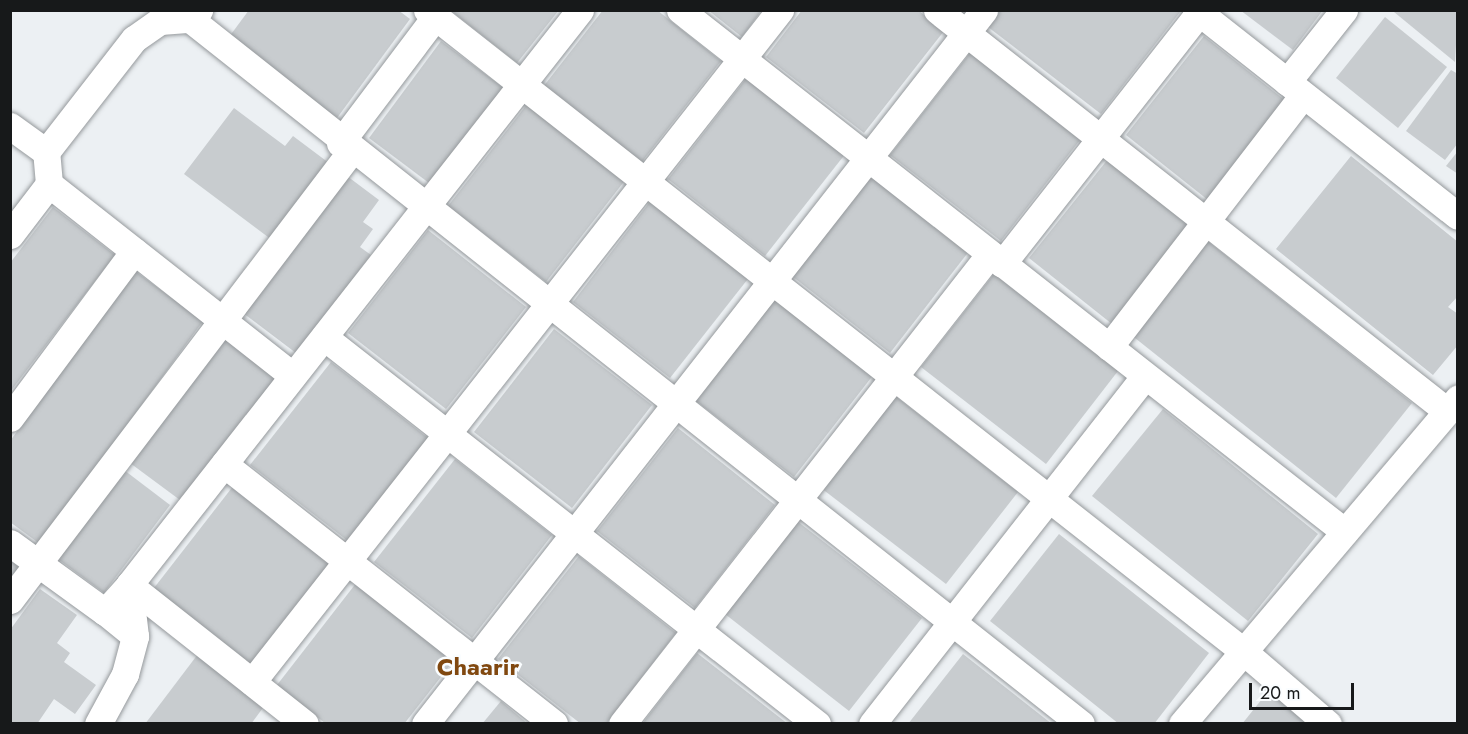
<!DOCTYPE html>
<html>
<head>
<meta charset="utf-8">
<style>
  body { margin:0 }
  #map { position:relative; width:1468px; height:734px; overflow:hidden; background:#ecf0f3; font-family:Jost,sans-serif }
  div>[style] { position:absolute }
  .building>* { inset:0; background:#c8cccf }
  .roads { filter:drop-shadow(0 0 2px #95999c) drop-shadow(0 0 2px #95999c) }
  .street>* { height:27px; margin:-13.5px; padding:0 13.5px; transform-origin:13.5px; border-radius:13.5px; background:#fff }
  span { translate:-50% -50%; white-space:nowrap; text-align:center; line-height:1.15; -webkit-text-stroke:5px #fafdff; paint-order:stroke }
  .quarter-label { font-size:24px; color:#804810; font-weight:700 }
  .frame { position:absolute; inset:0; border:12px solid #17191a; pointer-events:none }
  .scale { position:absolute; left:1249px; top:683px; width:105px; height:27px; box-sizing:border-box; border:3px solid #17191a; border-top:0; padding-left:8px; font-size:18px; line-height:21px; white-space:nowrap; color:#17191a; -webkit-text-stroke:4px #fafdff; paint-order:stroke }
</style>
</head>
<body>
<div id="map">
  <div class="building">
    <div style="clip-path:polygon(249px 10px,398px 10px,410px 19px,337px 118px,229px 37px)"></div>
    <div style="clip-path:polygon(450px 10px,559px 10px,517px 63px)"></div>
    <div style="clip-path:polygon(603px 10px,657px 10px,721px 61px,641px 163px,543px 87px)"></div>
    <div style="clip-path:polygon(708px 10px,762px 10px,742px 37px)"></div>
    <div style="clip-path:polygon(802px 10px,918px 10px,944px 31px,864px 133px,766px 57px)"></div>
    <div style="clip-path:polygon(1001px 10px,1178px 10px,1180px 12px,1101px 114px,988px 27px)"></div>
    <div style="clip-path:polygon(1240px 10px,1323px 10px,1293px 50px)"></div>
    <div style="clip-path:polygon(1458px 10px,1455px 62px,1394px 12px,1396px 10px)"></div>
    <div style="clip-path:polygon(1385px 17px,1447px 67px,1398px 128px,1336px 78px)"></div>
    <div style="clip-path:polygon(1204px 36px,1287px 102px,1208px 200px,1126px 135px)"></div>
    <div style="clip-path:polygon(441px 41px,505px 89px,433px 186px,369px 138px)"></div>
    <div style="clip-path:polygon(970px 53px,1080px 140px,1001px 241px,890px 155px)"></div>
    <div style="clip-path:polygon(1451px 70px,1458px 74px,1458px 143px,1445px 160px,1406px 131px)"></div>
    <div style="clip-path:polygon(748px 76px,846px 153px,765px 256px,668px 179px)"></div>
    <div style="clip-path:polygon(528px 103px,626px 179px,546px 282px,448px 206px)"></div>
    <div style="clip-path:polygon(234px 108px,285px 146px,293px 136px,329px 163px,272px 240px,184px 174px)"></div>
    <div style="clip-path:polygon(1458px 151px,1458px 174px,1446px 166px)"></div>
    <div style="clip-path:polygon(1351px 156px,1458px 242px,1458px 296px,1448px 307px,1458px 314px,1458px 345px,1433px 375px,1276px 249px)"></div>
    <div style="clip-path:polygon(1108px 159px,1191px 225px,1112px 324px,1029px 258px)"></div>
    <div style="clip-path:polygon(872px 173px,970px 250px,890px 353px,792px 276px)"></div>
    <div style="clip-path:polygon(347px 176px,379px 200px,363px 222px,373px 229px,360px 247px,371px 255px,296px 353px,243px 313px)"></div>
    <div style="clip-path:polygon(652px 199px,751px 275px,670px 378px,573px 302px)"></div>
    <div style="clip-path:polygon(53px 207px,115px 255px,10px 392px,10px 263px)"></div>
    <div style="clip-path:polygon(428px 230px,526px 307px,446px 409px,348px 333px)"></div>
    <div style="clip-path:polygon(1205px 239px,1412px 403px,1336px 498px,1130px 334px)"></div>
    <div style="clip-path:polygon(135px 271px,203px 321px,40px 544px,10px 522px,10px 441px)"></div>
    <div style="clip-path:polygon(994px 274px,1118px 371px,1046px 464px,921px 367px)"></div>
    <div style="clip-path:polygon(776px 298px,874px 374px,794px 477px,696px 401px)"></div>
    <div style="clip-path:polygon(554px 329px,652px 405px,572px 508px,474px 432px)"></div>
    <div style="clip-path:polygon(223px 338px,277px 378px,184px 503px,130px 463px)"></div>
    <div style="clip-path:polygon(331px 362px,428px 438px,348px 541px,250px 465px)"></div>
    <div style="clip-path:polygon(894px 395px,1018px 492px,946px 584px,821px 488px)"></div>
    <div style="clip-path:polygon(1163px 409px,1318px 534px,1248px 621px,1092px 496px)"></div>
    <div style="clip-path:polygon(678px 428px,775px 505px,695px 608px,597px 531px)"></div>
    <div style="clip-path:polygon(455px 459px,552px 535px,472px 638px,374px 562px)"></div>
    <div style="clip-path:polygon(124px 470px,170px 505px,104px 593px,58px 559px)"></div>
    <div style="clip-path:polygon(234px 485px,332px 562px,251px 664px,154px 588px)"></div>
    <div style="clip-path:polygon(797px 521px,922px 618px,849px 711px,725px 614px)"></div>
    <div style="clip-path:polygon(1059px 534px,1209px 653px,1154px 724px,1119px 724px,990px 621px)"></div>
    <div style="clip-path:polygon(579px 556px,676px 633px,606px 724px,581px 724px,498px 659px)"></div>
    <div style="clip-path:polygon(10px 560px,19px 567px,10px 578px)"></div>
    <div style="clip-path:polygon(357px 582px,455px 659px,404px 724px,326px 724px,277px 685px)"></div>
    <div style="clip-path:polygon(40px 589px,77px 615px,57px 643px,70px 653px,64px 662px,96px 685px,75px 714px,54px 699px,37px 724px,10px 724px,10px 630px)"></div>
    <div style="clip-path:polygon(697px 653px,788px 724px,642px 724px)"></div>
    <div style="clip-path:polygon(198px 654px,265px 705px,251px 724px,145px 724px)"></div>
    <div style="clip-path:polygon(963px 654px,1052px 724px,908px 724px)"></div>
    <div style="clip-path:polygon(1270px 689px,1312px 724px,1242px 724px)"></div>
    <div style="clip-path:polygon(501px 701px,528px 724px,482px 724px)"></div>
  </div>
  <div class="roads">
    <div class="street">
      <div style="left:427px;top:10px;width:1038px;rotate:38.15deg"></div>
      <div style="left:1243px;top:651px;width:112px;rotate:40.7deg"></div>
      <div style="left:680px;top:10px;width:845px;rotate:38.13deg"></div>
      <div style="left:937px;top:10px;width:649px;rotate:38.18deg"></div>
      <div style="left:1196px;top:10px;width:333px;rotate:38.2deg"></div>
      <div style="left:190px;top:19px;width:1136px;rotate:38.35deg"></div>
      <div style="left:1287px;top:82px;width:92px;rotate:-51.6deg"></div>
      <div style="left:10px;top:126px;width:44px;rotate:35.8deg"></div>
      <div style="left:340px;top:143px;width:158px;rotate:-53deg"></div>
      <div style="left:49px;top:184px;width:310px;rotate:38.2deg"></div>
      <div style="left:10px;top:235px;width:64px;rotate:-52.6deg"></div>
      <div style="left:49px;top:184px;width:32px;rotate:-95deg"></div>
      <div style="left:46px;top:152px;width:143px;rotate:-52.1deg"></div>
      <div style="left:134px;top:39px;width:32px;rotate:-35deg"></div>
      <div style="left:160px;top:21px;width:30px;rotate:-4deg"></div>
      <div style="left:190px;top:19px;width:13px;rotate:-45deg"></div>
      <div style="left:1002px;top:264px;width:319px;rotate:-51.9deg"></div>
      <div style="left:324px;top:337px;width:627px;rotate:38.13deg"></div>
      <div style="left:1109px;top:347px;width:318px;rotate:-52.4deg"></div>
      <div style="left:10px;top:418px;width:208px;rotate:-53.4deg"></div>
      <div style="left:224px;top:464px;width:420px;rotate:38.2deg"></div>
      <div style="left:10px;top:543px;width:117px;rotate:36deg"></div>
      <div style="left:10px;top:600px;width:564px;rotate:-52.78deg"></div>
      <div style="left:135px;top:636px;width:38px;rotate:-141deg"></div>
      <div style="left:105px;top:612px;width:36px;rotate:-48deg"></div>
      <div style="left:129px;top:585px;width:224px;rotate:38.3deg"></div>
      <div style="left:252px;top:682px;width:855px;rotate:-51.84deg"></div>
      <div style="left:98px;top:724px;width:57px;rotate:-61.6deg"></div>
      <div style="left:125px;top:674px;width:39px;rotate:-75deg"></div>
      <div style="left:135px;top:636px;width:51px;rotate:-96.7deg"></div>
      <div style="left:129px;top:585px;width:731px;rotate:-51.89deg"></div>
      <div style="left:425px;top:724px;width:907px;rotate:-51.94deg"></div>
      <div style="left:622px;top:724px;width:597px;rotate:-51.94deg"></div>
      <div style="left:872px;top:724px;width:442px;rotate:-51.9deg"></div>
      <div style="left:1182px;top:724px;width:427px;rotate:-49.7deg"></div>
    </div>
  </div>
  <div class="quarter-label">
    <span style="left:478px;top:667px">Chaarir</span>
  </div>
  <div class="frame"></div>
  <div class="scale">20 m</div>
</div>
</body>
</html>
